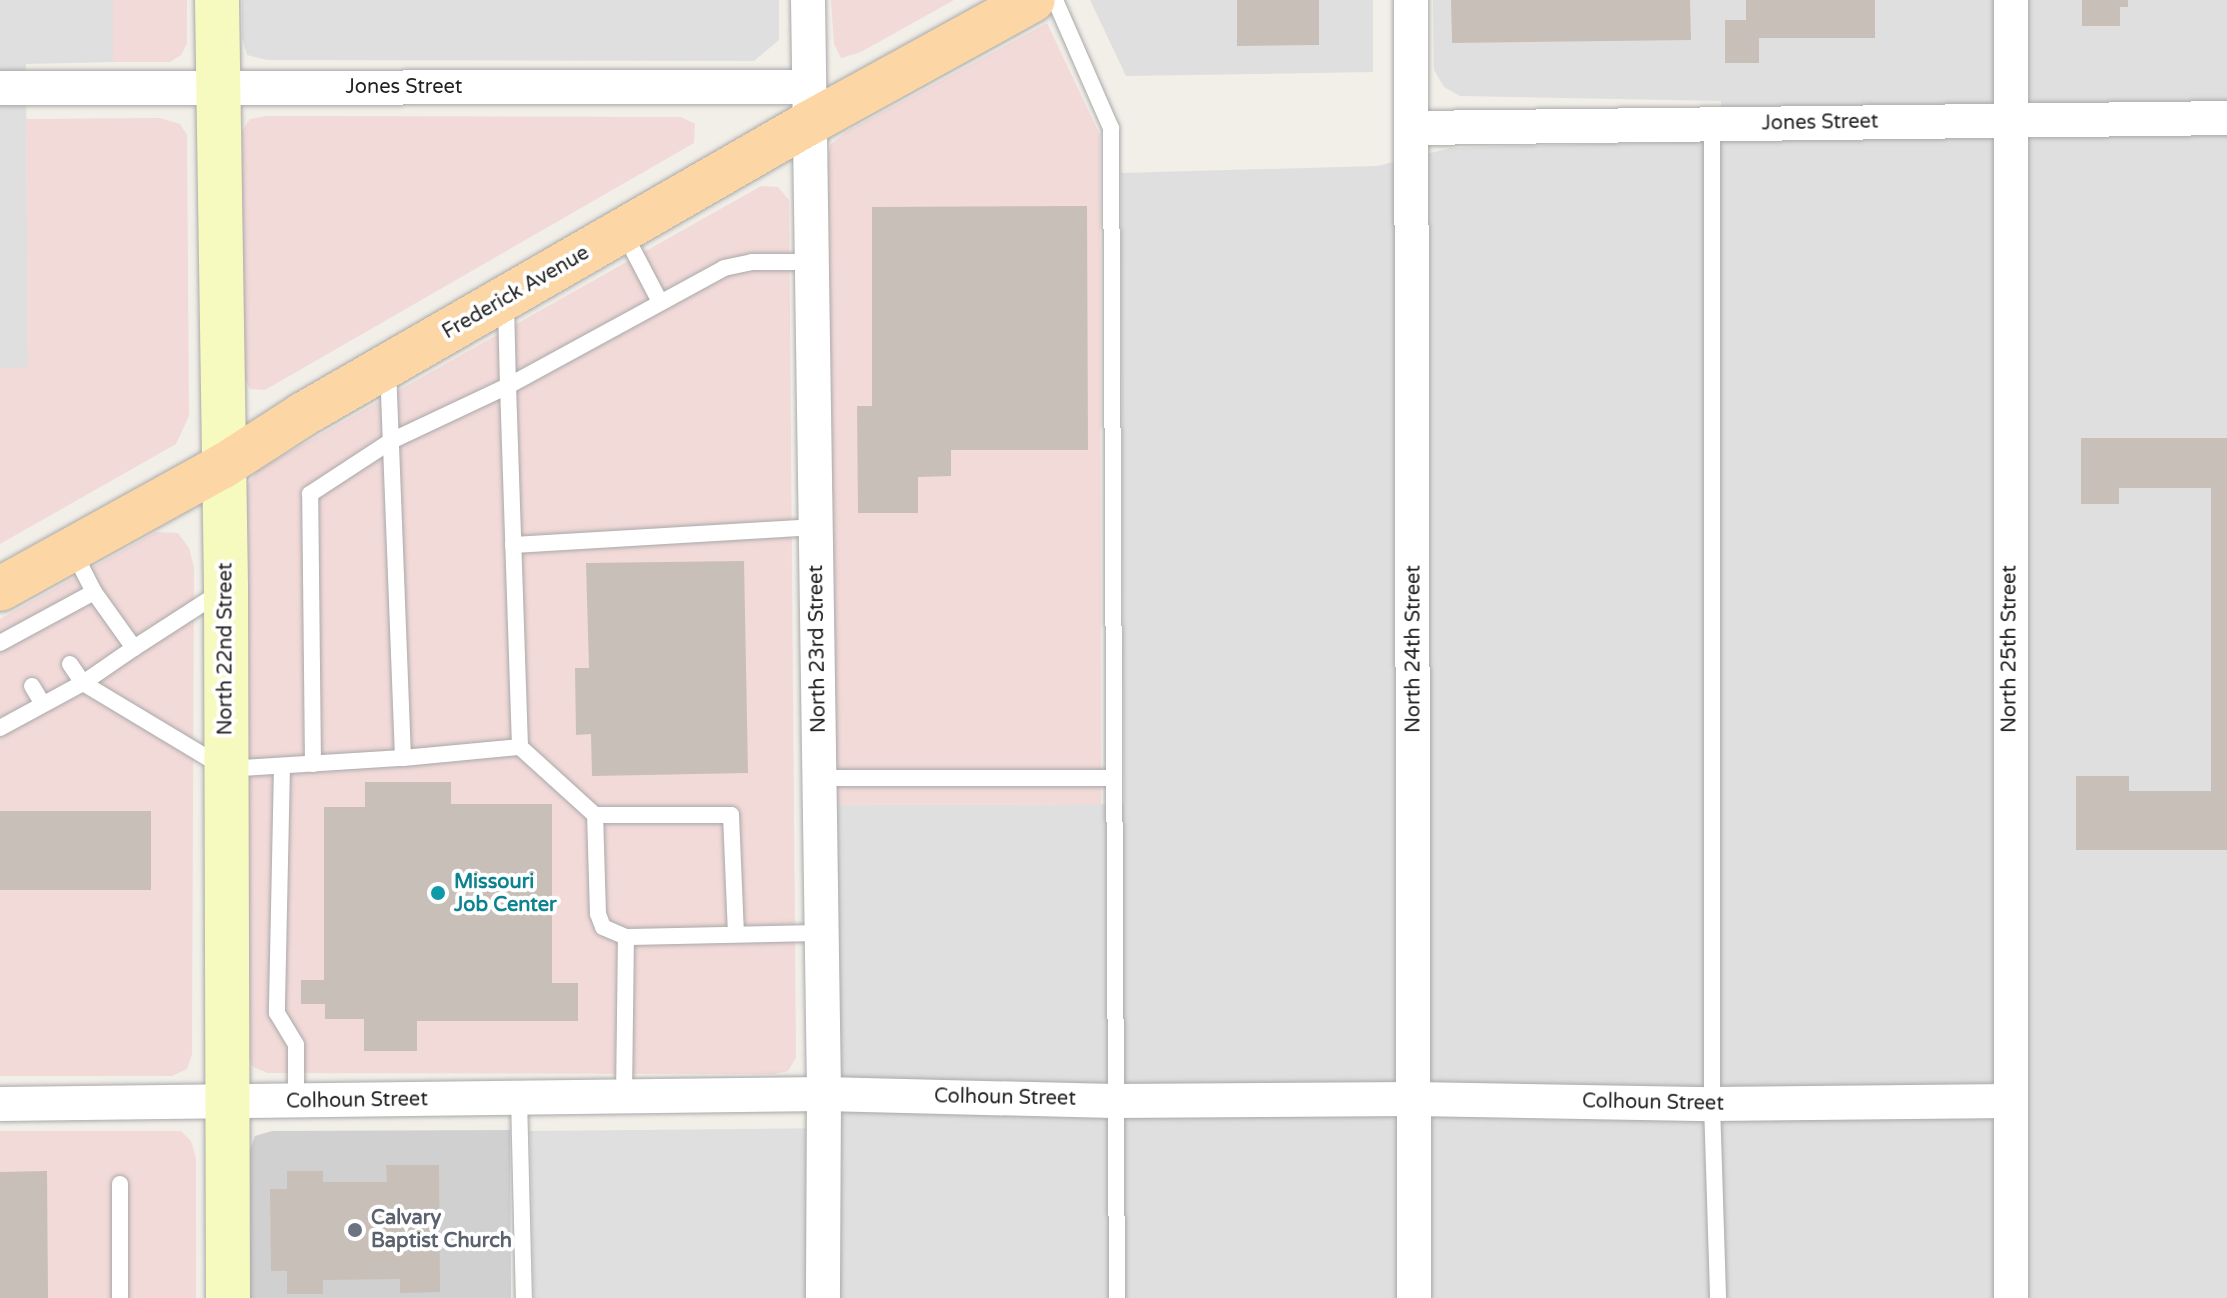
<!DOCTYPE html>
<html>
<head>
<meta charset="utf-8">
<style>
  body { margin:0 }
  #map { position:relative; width:2227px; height:1298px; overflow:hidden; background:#f2efe9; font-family:"Varela Round",sans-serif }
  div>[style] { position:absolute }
  .residential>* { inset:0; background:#e0dfdf }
  .commercial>* { inset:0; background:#f2dad9 }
  .religious>* { inset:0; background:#d0d0d0 }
  .building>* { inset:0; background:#c7bfb8 }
  .roads { filter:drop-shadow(0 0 2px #a9a9a9) drop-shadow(0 0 2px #a9a9a9) }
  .lane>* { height:16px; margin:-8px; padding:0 8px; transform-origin:8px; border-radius:8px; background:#fff }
  .street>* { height:34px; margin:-17px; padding:0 17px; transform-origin:17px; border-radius:17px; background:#fff }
  .secondary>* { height:44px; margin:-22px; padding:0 22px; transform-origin:22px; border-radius:22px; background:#f7fabf }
  .primary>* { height:44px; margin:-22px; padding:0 22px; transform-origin:22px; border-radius:22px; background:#fcd6a4 }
  .dots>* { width:22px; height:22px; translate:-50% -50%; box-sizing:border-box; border:4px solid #fff; border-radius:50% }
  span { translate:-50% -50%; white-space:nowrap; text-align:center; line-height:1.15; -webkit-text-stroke:8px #fff; paint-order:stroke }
  .street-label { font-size:20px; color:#222 }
  .culture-label { font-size:20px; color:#0d838f; font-weight:700 }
  .left { translate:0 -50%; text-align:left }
  .worship-label { font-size:20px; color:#5b616d; font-weight:700 }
</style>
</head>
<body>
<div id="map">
  <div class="residential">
    <div style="clip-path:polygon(0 0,113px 0,113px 62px,26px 64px,28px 368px,0 368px)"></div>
    <div style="clip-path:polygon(242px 0,779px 0,779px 40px,754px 61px,267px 60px,247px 55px,242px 37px)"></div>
    <div style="clip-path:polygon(1090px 0,1373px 0,1373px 72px,1126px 76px)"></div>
    <div style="clip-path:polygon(1433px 0,2227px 0,2227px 1298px,534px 1298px,530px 1131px,838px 1128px,834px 805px,1124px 804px,1121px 173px,1377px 166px,1451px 148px,1721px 141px,1721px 101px,1460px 96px,1444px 87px,1434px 70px)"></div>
  </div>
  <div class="commercial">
    <div style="clip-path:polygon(113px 0,187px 0,187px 44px,181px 55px,170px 62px,113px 62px)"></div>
    <div style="clip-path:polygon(831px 0,954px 0,861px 52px,841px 58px,834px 44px)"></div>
    <div style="clip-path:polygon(1047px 23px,1100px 135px,1101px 804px,834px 805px,826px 163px,831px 144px,846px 132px)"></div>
    <div style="clip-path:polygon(267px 116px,681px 117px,695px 124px,694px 143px,265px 390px,250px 389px,241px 372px,242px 131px,250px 119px)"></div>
    <div style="clip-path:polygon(160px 118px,180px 124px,187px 135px,189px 416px,176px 444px,0 544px,0 368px,28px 367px,26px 119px)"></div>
    <div style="clip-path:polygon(761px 186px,778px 187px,789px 200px,796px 1058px,788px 1071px,775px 1074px,267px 1073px,252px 1066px,247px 1052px,247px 486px,257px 471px,277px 459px)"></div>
    <div style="clip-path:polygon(156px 532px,178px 533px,189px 548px,194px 567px,192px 1054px,187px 1069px,172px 1076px,0 1076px,0 619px)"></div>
    <div style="clip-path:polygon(0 1131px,181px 1131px,191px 1141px,196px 1158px,196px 1298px,0 1298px)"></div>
  </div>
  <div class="religious">
    <div style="clip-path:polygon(510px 1130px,511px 1298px,249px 1298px,249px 1153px,255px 1136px,272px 1131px)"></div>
  </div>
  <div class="building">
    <div style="clip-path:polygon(1237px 0,1319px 0,1319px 45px,1237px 46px)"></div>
    <div style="clip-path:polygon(1451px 0,1690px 0,1691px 40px,1452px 43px)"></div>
    <div style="clip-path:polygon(1746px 0,1875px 0,1875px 38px,1759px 38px,1759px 63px,1725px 63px,1725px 20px,1746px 20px)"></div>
    <div style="clip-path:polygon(2082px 0,2128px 0,2128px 7px,2120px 7px,2120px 26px,2082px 26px)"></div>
    <div style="clip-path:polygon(1087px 206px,1088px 450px,951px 450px,951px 476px,918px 477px,918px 513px,858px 513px,857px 406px,872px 406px,872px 207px)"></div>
    <div style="clip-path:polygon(2081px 438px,2227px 438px,2227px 850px,2076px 850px,2076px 776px,2129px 776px,2129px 791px,2211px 791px,2211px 488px,2119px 488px,2119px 504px,2081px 504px)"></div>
    <div style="clip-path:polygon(744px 561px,748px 773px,592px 776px,591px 734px,576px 735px,575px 668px,589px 668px,586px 563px)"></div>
    <div style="clip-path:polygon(365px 782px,451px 782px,451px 804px,552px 804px,552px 983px,578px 983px,578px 1021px,417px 1021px,417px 1051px,364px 1051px,364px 1019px,325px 1019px,325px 1004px,301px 1004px,301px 980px,324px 980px,324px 807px,365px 807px)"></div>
    <div style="clip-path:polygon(0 811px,151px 811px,151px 890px,0 890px)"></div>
    <div style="clip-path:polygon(386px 1165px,439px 1165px,440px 1292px,400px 1293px,400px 1279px,323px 1280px,323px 1294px,287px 1294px,287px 1271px,271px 1271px,270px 1189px,287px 1189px,287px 1171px,323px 1171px,323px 1182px,387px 1182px)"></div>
    <div style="clip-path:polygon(47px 1171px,48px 1298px,0 1298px,0 1172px)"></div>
  </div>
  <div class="roads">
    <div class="lane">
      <div style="left:1055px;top:0;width:140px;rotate:66.4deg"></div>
      <div style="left:1111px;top:128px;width:1170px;rotate:89.71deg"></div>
      <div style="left:1712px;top:125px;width:979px;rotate:90deg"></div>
      <div style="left:1712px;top:1104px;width:194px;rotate:88.2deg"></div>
      <div style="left:624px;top:233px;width:78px;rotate:62.4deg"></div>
      <div style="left:513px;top:545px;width:304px;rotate:-3.4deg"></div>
      <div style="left:0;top:643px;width:107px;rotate:-28.5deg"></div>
      <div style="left:134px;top:648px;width:105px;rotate:-32.9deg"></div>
      <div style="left:70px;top:664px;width:23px;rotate:56deg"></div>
      <div style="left:83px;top:683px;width:167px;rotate:31deg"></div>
      <div style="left:226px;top:769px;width:177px;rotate:-3.6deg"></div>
      <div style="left:403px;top:758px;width:387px;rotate:-92.2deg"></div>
      <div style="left:32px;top:686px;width:21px;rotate:59deg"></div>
      <div style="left:0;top:728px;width:94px;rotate:-28.5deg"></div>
      <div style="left:83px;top:683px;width:62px;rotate:-34.5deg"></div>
      <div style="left:134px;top:648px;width:69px;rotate:-125.5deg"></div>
      <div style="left:94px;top:592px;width:46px;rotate:-117.1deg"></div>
      <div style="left:520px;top:747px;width:101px;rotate:42.2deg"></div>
      <div style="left:403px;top:758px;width:118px;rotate:-5.4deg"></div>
      <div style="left:520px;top:747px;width:361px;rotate:-91.9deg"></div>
      <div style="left:508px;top:386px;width:246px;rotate:-28.6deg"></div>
      <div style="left:724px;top:268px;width:29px;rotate:-12deg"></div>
      <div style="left:752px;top:262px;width:60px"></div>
      <div style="left:313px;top:764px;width:270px;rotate:-90.6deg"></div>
      <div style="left:310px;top:494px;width:97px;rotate:-33.2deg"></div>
      <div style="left:391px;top:441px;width:129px;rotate:-25.2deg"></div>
      <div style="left:508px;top:386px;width:83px;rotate:-91.4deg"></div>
      <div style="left:282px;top:766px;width:247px;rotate:91.2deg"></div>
      <div style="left:277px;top:1013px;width:37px;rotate:59deg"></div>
      <div style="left:296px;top:1045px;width:57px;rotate:90deg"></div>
      <div style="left:819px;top:778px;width:294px"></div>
      <div style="left:626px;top:937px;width:25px;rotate:-157deg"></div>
      <div style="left:603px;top:927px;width:14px;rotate:-111deg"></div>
      <div style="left:598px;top:914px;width:99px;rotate:-91.7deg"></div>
      <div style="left:595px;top:815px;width:136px"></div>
      <div style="left:731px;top:815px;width:119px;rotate:87.6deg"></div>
      <div style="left:624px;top:1097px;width:160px;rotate:-89.3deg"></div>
      <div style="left:626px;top:937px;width:195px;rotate:-1.2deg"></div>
      <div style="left:519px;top:1098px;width:200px;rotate:88.6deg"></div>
      <div style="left:120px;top:1298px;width:114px;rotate:-90deg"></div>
    </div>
    <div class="street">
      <div style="left:808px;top:0;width:1094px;rotate:89.16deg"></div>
      <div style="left:824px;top:1094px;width:204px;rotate:90.3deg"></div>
      <div style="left:1411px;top:0;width:1298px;rotate:89.87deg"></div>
      <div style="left:2011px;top:0;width:1298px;rotate:90deg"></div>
      <div style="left:0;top:88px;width:809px;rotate:-0.07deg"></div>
      <div style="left:1414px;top:128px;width:813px;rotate:-0.7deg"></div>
      <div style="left:0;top:1104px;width:824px;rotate:-0.7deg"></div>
      <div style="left:824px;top:1094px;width:290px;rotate:1.4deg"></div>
      <div style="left:1114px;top:1101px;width:300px;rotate:-0.4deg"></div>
      <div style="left:1414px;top:1099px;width:298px;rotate:1deg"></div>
      <div style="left:1712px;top:1104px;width:298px;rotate:-0.6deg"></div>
    </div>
    <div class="secondary">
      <div style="left:217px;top:0;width:588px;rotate:89.12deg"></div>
      <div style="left:226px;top:588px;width:710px;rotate:89.84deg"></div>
    </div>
    <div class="primary">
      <div style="left:0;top:589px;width:255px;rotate:-28.9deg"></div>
      <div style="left:223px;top:466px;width:94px;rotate:-32.8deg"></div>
      <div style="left:302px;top:415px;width:587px;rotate:-29.93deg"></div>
      <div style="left:811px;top:122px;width:253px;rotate:-28.8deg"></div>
    </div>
  </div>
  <div class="dots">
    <div style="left:438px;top:893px;background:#0f9aa8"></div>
    <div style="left:355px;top:1230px;background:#6b7280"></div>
  </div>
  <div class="street-label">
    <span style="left:404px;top:87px">Jones Street</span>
    <span style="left:1820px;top:123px;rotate:-1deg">Jones Street</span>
    <span style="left:516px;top:293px;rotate:-30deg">Frederick Avenue</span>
    <span style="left:226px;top:649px;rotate:-90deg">North 22nd Street</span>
    <span style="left:818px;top:649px;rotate:-91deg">North 23rd Street</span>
    <span style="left:1414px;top:649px;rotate:-90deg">North 24th Street</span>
    <span style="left:2010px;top:649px;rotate:-90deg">North 25th Street</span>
    <span style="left:1005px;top:1098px;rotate:1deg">Colhoun Street</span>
    <span style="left:357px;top:1101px;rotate:-1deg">Colhoun Street</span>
    <span style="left:1653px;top:1103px;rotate:1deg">Colhoun Street</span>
  </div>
  <div class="culture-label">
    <span class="left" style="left:454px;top:894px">Missouri<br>Job Center</span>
  </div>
  <div class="worship-label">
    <span class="left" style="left:371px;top:1230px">Calvary<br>Baptist Church</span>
  </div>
</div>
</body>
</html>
